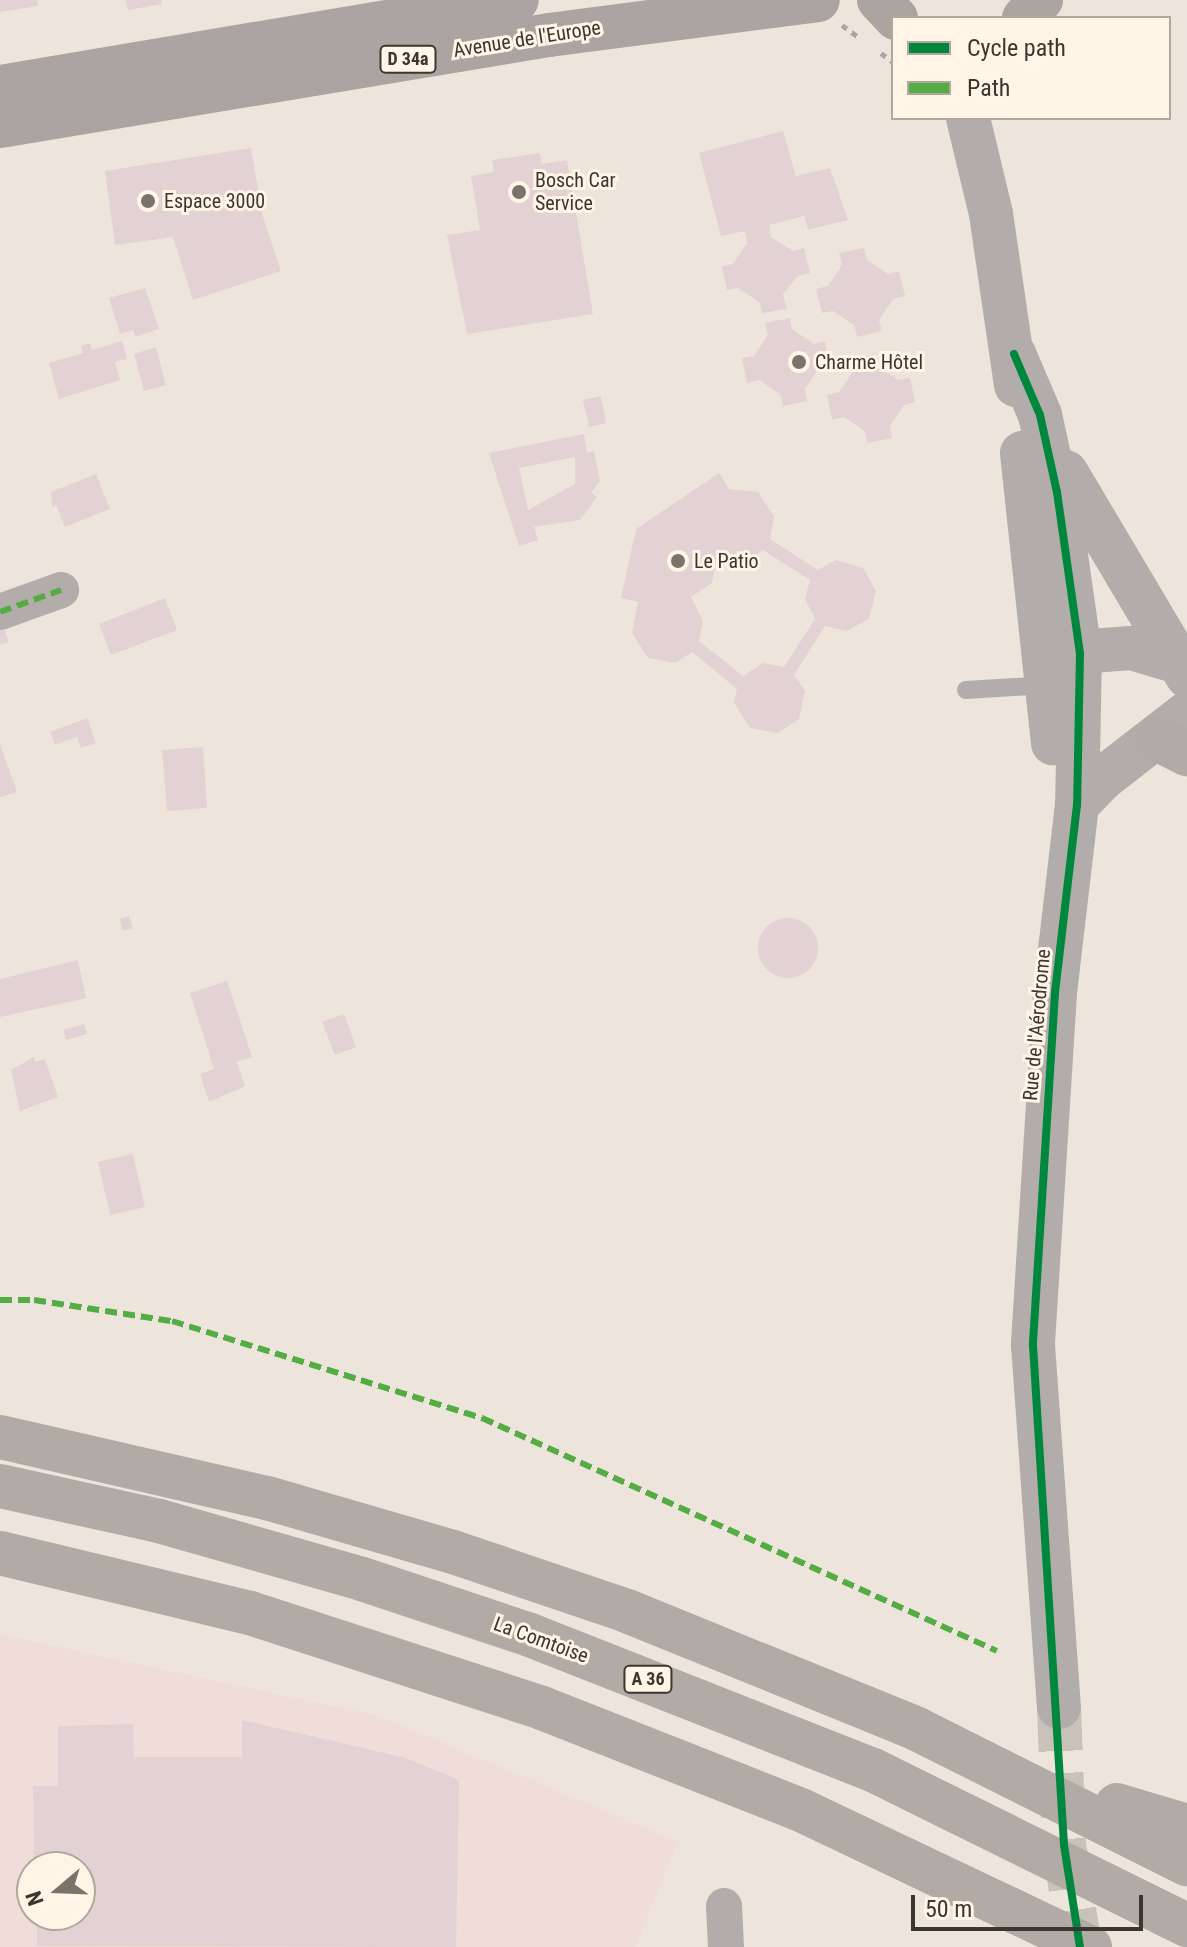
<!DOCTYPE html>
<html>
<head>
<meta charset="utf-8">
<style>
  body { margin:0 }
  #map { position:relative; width:1187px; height:1947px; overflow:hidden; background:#ede5dc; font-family:"Roboto Condensed",sans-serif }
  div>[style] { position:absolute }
  .industrial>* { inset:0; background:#f0ddd9 }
  .building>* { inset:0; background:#e3d2d3 }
  .round { border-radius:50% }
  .tertiary-tunnel>* { height:44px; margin-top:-22px; transform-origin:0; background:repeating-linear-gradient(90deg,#c9c2b9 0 44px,transparent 0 66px) }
  .path>* { height:5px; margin-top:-2.5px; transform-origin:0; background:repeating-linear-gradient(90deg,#aaa6a3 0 6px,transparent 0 12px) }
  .service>* { height:18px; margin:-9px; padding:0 9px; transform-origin:9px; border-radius:9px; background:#b2adaa }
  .minor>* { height:36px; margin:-18px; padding:0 18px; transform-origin:18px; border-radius:18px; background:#b2adaa }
  .tertiary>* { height:44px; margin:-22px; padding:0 22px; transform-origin:22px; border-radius:22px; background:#b2adaa }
  .primary>* { height:44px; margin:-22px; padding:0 22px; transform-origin:22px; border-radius:22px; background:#aba4a0 }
  .motorway>* { height:44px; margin:-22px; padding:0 22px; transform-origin:22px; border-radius:22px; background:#b1aaa5 }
  .quiet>* { height:6px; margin-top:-3px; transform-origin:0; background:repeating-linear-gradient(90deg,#55ac45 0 12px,transparent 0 18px) }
  .cycleway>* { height:8px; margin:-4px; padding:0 4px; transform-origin:4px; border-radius:4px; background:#00873e }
  .dots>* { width:22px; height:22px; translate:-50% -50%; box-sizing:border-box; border:4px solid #fff4e6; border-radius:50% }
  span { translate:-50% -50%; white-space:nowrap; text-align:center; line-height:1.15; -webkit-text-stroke:6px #fff4e6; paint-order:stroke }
  .shield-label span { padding:2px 6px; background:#fff4e6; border:2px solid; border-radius:6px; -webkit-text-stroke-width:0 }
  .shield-label { font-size:18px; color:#3b362f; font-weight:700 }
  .street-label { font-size:20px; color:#3b362f }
  .poi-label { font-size:20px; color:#3b362f }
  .left { translate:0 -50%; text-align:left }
  .legend { position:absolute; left:891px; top:16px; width:280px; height:104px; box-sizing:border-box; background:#fff4e6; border:2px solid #b1a89d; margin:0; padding:10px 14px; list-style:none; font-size:24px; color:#3b362f }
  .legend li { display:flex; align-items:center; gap:16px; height:40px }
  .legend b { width:40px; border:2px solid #b1a89d }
  .north { position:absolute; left:16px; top:1851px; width:80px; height:80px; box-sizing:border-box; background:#fff4e6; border:2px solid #b1a89d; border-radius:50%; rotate:251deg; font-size:22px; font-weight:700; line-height:32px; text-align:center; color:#3b362f }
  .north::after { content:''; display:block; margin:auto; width:28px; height:36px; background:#79736c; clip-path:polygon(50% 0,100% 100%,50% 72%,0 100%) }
  .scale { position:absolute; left:911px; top:1895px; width:232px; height:36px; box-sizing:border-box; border:4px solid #3b362f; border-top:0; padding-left:10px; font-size:24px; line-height:28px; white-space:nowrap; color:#3b362f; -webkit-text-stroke:6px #fff4e6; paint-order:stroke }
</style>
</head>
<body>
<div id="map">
  <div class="industrial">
    <div style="clip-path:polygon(evenodd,0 1634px,380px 1716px,678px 1841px,635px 1947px,0 1947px,0 1634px,32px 1867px,80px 1867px,80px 1915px,32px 1915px,32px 1867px)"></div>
  </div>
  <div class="building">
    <div style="clip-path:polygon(0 0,37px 0,38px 6px,0 12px)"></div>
    <div style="clip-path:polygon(126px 0,161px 0,162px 4px,128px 10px)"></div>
    <div style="clip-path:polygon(783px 131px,796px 176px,830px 168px,848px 220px,808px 230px,804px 216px,769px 225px,771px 237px,793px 251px,804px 248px,810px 273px,798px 276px,783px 294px,787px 309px,762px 313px,759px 302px,738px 288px,727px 290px,722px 266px,733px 264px,747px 243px,745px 231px,721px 236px,699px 153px)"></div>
    <div style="clip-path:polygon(251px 148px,263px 217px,281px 271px,193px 300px,173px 237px,115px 245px,105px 171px)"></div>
    <div style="clip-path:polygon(540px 153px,542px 164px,567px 160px,593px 314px,467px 334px,447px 235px,480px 230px,471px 176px,494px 172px,492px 160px)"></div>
    <div style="clip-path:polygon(864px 248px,867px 260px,888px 274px,899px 271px,905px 296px,893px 299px,879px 320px,882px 331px,857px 337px,854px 325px,833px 311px,822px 313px,816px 289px,828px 286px,842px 265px,839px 253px)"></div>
    <div style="clip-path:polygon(145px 288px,159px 329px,135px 337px,133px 330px,120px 334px,109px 298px)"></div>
    <div style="clip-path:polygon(790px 318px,792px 329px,814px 344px,825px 341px,830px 366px,819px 368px,805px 389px,807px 401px,783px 406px,780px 394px,759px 380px,747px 383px,742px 358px,754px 356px,768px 335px,765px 323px)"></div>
    <div style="clip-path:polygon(122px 341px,127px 359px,115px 362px,120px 380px,59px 399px,49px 363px,83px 353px,81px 346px,90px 343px,92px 350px)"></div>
    <div style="clip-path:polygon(156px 347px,166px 385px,144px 391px,134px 354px)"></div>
    <div style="clip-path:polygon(874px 354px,877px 366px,898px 380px,910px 378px,915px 402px,904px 405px,890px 426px,892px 438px,867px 443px,865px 431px,844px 417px,832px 420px,827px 395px,839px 392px,853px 372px,850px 360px)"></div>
    <div style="clip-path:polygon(601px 396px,606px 423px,589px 427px,583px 400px)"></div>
    <div style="clip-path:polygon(evenodd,584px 434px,587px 453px,594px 451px,600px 481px,591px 493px,597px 497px,580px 520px,534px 527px,538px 540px,519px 546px,489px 453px,584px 434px,575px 457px,575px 484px,528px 510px,519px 468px,575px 457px)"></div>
    <div style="clip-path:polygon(evenodd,719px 473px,729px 489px,758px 492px,774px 517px,770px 539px,818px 570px,836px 560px,863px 568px,876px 591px,869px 619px,846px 631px,825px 626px,794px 675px,805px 691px,799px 719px,778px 733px,750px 728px,734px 703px,737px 689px,692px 652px,675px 663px,648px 658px,632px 633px,638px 602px,621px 598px,636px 529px,719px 473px,763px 550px,810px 580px,805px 599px,815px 619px,784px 667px,763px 663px,743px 676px,699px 641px,703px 621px,691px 597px,712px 583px,717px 557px,745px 562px,763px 550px)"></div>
    <div style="clip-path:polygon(96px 474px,110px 509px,65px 527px,56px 505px,52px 507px,51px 492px)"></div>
    <div style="clip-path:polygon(165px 598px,177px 630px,111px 655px,99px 624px)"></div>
    <div style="clip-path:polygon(4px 629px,9px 642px,0 645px,0 630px)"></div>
    <div style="clip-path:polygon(87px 718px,96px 743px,81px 748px,77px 737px,55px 745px,50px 732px)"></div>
    <div style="clip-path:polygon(0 744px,17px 792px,0 797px)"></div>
    <div style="clip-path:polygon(203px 747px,207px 808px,167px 811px,162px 750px)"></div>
    <div style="clip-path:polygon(129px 916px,133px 928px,123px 931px,119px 919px)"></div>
    <div class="round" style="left:758px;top:918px;width:60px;height:60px"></div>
    <div style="clip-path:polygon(78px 960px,86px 998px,0 1017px,0 979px)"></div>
    <div style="clip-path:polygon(227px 981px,252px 1057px,237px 1062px,245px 1086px,209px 1102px,200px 1074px,214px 1069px,190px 993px)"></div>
    <div style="clip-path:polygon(344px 1014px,356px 1047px,335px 1055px,322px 1022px)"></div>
    <div style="clip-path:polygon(84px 1024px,87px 1034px,66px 1040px,63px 1030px)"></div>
    <div style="clip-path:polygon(34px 1057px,35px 1062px,45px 1059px,58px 1097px,20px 1111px,11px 1070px)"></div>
    <div style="clip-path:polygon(133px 1154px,145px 1207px,110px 1215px,98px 1162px)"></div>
    <div style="clip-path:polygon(242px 1720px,406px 1758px,459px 1780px,456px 1947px,37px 1946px,37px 1915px,80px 1915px,80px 1867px,34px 1867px,33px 1786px,58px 1786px,58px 1726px,133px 1724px,134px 1757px,242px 1757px)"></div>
  </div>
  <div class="tertiary-tunnel">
    <div style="left:1059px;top:1707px;width:138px;rotate:87.9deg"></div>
    <div style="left:1064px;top:1845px;width:103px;rotate:81.1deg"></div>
  </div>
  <div class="path">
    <div style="left:842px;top:25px;width:22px;rotate:36deg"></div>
    <div style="left:881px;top:53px;width:15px;rotate:37deg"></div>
  </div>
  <div class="service">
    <div style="left:966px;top:690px;width:81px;rotate:-3.5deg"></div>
  </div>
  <div class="minor">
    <div style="left:0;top:612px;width:65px;rotate:-19.8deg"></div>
    <div style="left:724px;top:1906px;width:41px;rotate:87.2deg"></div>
  </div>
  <div class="tertiary">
    <div style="left:968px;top:118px;width:99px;rotate:76.5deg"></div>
    <div style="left:991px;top:214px;width:173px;rotate:81.7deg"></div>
    <div style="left:1014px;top:354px;width:66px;rotate:66.9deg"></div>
    <div style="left:1040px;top:415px;width:79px;rotate:77.6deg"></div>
    <div style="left:1057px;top:492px;width:164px;rotate:81.9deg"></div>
    <div style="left:1080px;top:654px;width:151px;rotate:91.1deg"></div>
    <div style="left:1077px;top:805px;width:189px;rotate:96.7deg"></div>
    <div style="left:1055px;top:993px;width:353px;rotate:93.6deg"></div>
    <div style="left:1033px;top:1345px;width:363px;rotate:85.9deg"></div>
    <div style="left:1022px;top:453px;width:292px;rotate:83.9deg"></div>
    <div style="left:1066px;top:472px;width:237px;rotate:59.3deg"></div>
    <div style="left:1055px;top:670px;width:41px;rotate:-27.8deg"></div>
    <div style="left:1091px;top:651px;width:40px;rotate:-4.3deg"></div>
    <div style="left:1131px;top:648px;width:49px;rotate:16.6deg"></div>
    <div style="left:1077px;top:805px;width:36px;rotate:-46deg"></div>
    <div style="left:1102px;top:779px;width:108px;rotate:-37.8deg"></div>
  </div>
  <div class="primary">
    <div style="left:879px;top:0;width:25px;rotate:47deg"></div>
    <div style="left:1024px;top:18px;width:25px;rotate:-47deg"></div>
    <div style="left:0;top:87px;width:524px;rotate:-9.55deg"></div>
    <div style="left:0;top:126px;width:556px;rotate:-9.41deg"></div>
    <div style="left:549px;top:35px;width:271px;rotate:-7.4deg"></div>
  </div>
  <div class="motorway">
    <div style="left:1157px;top:739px;width:34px;rotate:27deg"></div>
    <div style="left:0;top:1437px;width:274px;rotate:12.9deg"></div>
    <div style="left:267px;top:1498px;width:194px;rotate:16.2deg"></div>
    <div style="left:453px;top:1552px;width:184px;rotate:18.7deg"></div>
    <div style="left:627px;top:1611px;width:313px;rotate:22.1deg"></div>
    <div style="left:917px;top:1729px;width:302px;rotate:26.6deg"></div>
    <div style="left:0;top:1486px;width:163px;rotate:12.4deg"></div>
    <div style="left:159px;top:1521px;width:211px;rotate:15.9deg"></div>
    <div style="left:362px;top:1579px;width:177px;rotate:18.4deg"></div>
    <div style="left:530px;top:1635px;width:369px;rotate:21.5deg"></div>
    <div style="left:873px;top:1770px;width:350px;rotate:26.3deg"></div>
    <div style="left:0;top:1553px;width:257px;rotate:13.5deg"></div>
    <div style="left:250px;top:1613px;width:307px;rotate:18deg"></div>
    <div style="left:542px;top:1708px;width:278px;rotate:21.5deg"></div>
    <div style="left:801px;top:1810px;width:320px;rotate:25.4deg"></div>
    <div style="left:1117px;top:1805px;width:73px;rotate:16.7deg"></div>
  </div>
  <div class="quiet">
    <div style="left:0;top:612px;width:65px;rotate:-19.8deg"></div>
    <div style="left:0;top:1300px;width:34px"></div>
    <div style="left:34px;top:1300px;width:140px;rotate:8.7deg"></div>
    <div style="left:172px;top:1321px;width:325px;rotate:17.4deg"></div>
    <div style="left:482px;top:1418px;width:565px;rotate:24.34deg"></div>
  </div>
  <div class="cycleway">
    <div style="left:1014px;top:354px;width:66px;rotate:66.9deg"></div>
    <div style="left:1040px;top:415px;width:79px;rotate:77.6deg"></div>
    <div style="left:1057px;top:492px;width:164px;rotate:81.9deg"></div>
    <div style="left:1080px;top:654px;width:151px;rotate:91.1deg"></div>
    <div style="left:1077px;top:805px;width:189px;rotate:96.7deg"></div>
    <div style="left:1055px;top:993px;width:353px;rotate:93.6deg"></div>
    <div style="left:1033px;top:1345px;width:501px;rotate:86.45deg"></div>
    <div style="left:1064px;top:1845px;width:103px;rotate:81.1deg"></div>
  </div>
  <div class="dots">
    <div style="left:519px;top:192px;background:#79736c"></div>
    <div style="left:148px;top:201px;background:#79736c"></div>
    <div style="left:799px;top:362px;background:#79736c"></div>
    <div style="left:678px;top:561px;background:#79736c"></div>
  </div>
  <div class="shield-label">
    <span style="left:408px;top:59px">D 34a</span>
    <span style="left:648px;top:1679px">A 36</span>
  </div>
  <div class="street-label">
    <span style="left:527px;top:39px;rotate:-9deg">Avenue de l'Europe</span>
    <span style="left:1037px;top:1025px;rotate:-85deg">Rue de l'Aérodrome</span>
    <span style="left:541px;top:1640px;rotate:20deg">La Comtoise</span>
  </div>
  <div class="poi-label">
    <span class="left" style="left:535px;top:192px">Bosch Car<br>Service</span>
    <span class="left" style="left:164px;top:201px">Espace 3000</span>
    <span class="left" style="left:815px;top:362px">Charme Hôtel</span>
    <span class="left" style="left:694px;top:561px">Le Patio</span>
  </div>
  <ul class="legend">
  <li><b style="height:10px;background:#00873e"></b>Cycle path</li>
  <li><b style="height:10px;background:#55ac45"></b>Path</li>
  </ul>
  <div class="north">N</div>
  <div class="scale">50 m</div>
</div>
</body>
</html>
